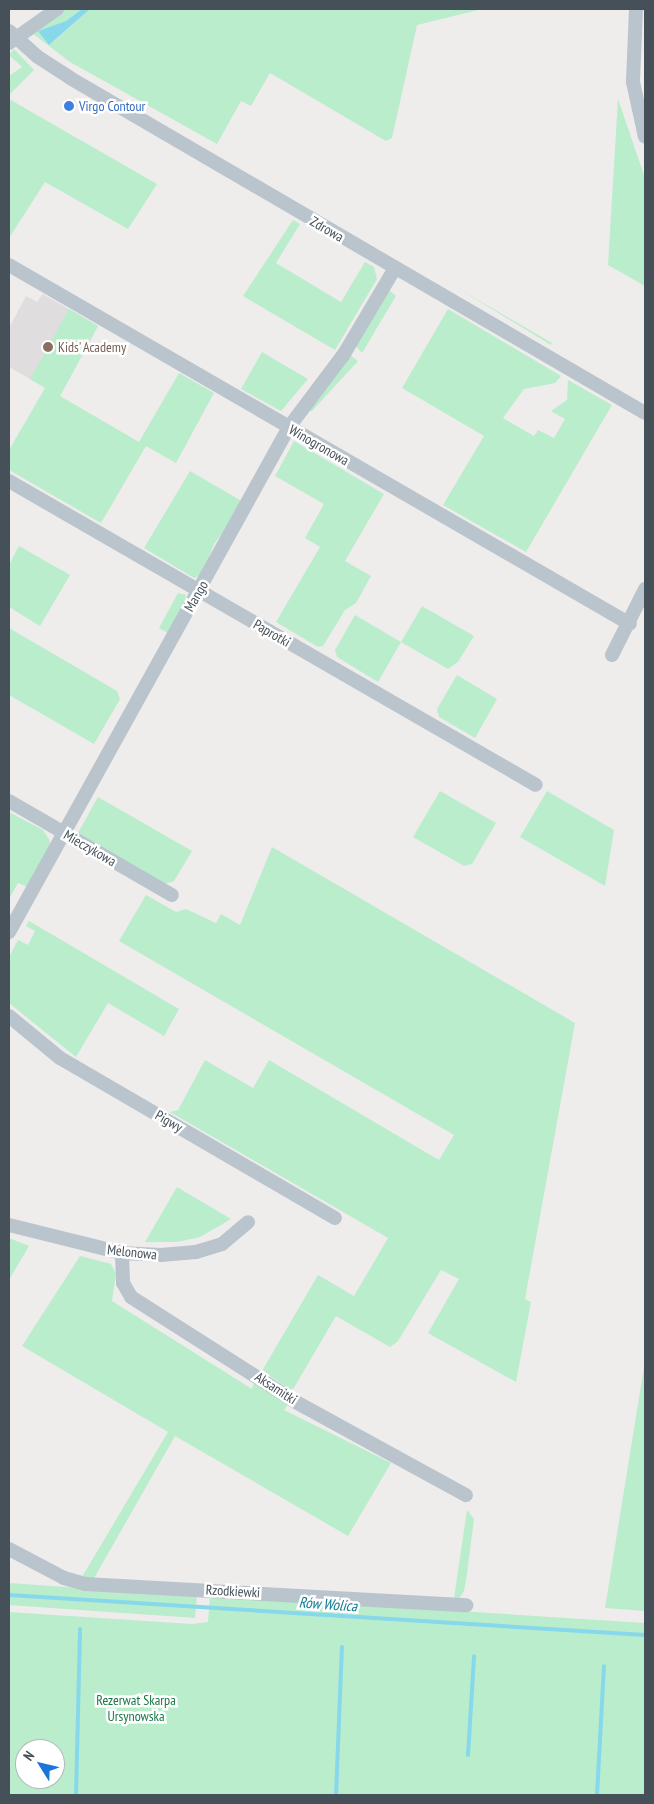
<!DOCTYPE html>
<html>
<head>
<meta charset="utf-8">
<style>
  body { margin:0 }
  #map { position:relative; width:654px; height:1804px; overflow:hidden; background:#efecec; font-family:"PT Sans Narrow",sans-serif }
  div>[style] { position:absolute }
  .education>* { inset:0; background:#e0ddde }
  .green>* { inset:0; background:#baedcc }
  .water>* { inset:0; background:#87d8ea }
  .stream>* { height:4px; margin:-2px; padding:0 2px; transform-origin:2px; border-radius:2px; background:#87d8ea }
  .minor>* { height:14px; margin:-7px; padding:0 7px; transform-origin:7px; border-radius:7px; background:#bac4cc }
  .dots>* { width:14px; height:14px; translate:-50% -50%; box-sizing:border-box; border:2px solid #fff; border-radius:50% }
  span { translate:-50% -50%; white-space:nowrap; text-align:center; line-height:1.15; -webkit-text-stroke:5px #fff; paint-order:stroke }
  .shop-label { font-size:14px; color:#366cbe }
  .left { translate:0 -50%; text-align:left }
  .street-label { font-size:14px; color:#455059 }
  .education-label { font-size:14px; color:#785e54 }
  .park-label { font-size:14px; color:#187845 }
  .water-label { font-size:15px; color:#0e7c94; font-style:italic }
  .frame { position:absolute; inset:0; border:10px solid #455059; pointer-events:none }
  .north { position:absolute; left:15px; top:1739px; width:50px; height:50px; box-sizing:border-box; background:#fff; border:1px solid #b5b9bd; border-radius:50%; rotate:306deg; font-size:14px; font-weight:700; line-height:20px; text-align:center; color:#455059 }
  .north::after { content:''; display:block; margin:auto; width:18px; height:22px; background:#1b74da; clip-path:polygon(50% 0,100% 100%,50% 72%,0 100%) }
</style>
</head>
<body>
<div id="map">
  <div class="education">
    <div style="clip-path:polygon(43px 294px,98px 326px,60px 396px,9px 367px,9px 328px,26px 296px,37px 302px)"></div>
  </div>
  <div class="green">
    <div style="clip-path:polygon(66px 9px,82px 9px,66px 21px,38px 31px,54px 41px,90px 9px,482px 9px,417px 25px,392px 138px,386px 141px,270px 73px,251px 106px,241px 101px,217px 144px,70px 62px,32px 33px)"></div>
    <div style="clip-path:polygon(14px 49px,34px 70px,9px 95px,9px 76px,22px 67px,9px 55px)"></div>
    <div style="clip-path:polygon(9px 99px,157px 184px,128px 229px,45px 182px,9px 238px)"></div>
    <div style="clip-path:polygon(618px 99px,645px 178px,645px 286px,608px 265px)"></div>
    <div style="clip-path:polygon(293px 220px,300px 224px,276px 263px,341px 302px,365px 262px,374px 267px,377px 279px,335px 350px,243px 296px)"></div>
    <div style="clip-path:polygon(459px 289px,552px 343px,551px 345px)"></div>
    <div style="clip-path:polygon(389px 290px,396px 296px,362px 353px,356px 346px)"></div>
    <div style="clip-path:polygon(69px 309px,98px 326px,60px 396px,139px 442px,179px 373px,214px 393px,176px 463px,146px 446px,101px 523px,9px 470px,9px 450px,45px 388px,30px 379px)"></div>
    <div style="clip-path:polygon(448px 309px,561px 376px,555px 383px,524px 389px,503px 418px,534px 436px,538px 430px,554px 438px,565px 419px,551px 411px,567px 400px,568px 380px,612px 405px,526px 552px,443px 505px,484px 436px,402px 388px)"></div>
    <div style="clip-path:polygon(262px 352px,308px 379px,281px 411px,241px 389px)"></div>
    <div style="clip-path:polygon(350px 355px,358px 361px,312px 411px,308px 411px)"></div>
    <div style="clip-path:polygon(294px 441px,384px 494px,345px 561px,371px 576px,356px 603px,345px 610px,323px 646px,318px 647px,276px 622px,320px 547px,305px 538px,324px 504px,275px 476px)"></div>
    <div style="clip-path:polygon(190px 471px,245px 503px,214px 544px,202px 575px,194px 578px,144px 548px)"></div>
    <div style="clip-path:polygon(19px 546px,70px 575px,40px 626px,9px 607px,9px 565px)"></div>
    <div style="clip-path:polygon(178px 593px,186px 595px,184px 604px,168px 633px,159px 628px)"></div>
    <div style="clip-path:polygon(422px 606px,474px 636px,458px 662px,448px 669px,401px 642px,378px 682px,337px 657px,335px 650px,355px 615px,401px 642px)"></div>
    <div style="clip-path:polygon(9px 628px,117px 691px,120px 699px,94px 744px,9px 695px)"></div>
    <div style="clip-path:polygon(457px 675px,497px 699px,475px 738px,439px 717px,437px 709px)"></div>
    <div style="clip-path:polygon(440px 791px,496px 823px,472px 864px,464px 866px,413px 837px)"></div>
    <div style="clip-path:polygon(547px 791px,614px 830px,605px 886px,520px 837px)"></div>
    <div style="clip-path:polygon(98px 797px,192px 851px,174px 881px,162px 885px,78px 833px)"></div>
    <div style="clip-path:polygon(9px 812px,43px 830px,50px 841px,49px 851px,28px 887px,18px 883px,9px 899px)"></div>
    <div style="clip-path:polygon(272px 847px,575px 1023px,525px 1299px,531px 1302px,516px 1382px,428px 1333px,459px 1279px,441px 1270px,398px 1341px,390px 1347px,336px 1316px,292px 1391px,262px 1371px,318px 1275px,354px 1296px,388px 1238px,170px 1112px,178px 1110px,205px 1060px,253px 1088px,269px 1060px,439px 1160px,454px 1135px,119px 941px,146px 895px,176px 912px,186px 909px,216px 923px,221px 914px,240px 925px)"></div>
    <div style="clip-path:polygon(29px 921px,179px 1009px,164px 1036px,108px 1003px,76px 1057px,9px 1003px,9px 957px,18px 940px,28px 945px,35px 931px,26px 926px)"></div>
    <div style="clip-path:polygon(177px 1187px,231px 1219px,200px 1237px,177px 1242px,145px 1242px)"></div>
    <div style="clip-path:polygon(9px 1238px,29px 1246px,9px 1280px)"></div>
    <div style="clip-path:polygon(80px 1256px,111px 1264px,116px 1274px,112px 1301px,252px 1389px,254px 1383px,289px 1403px,284px 1410px,391px 1463px,348px 1536px,175px 1436px,93px 1580px,82px 1577px,168px 1432px,22px 1346px)"></div>
    <div style="clip-path:polygon(645px 1361px,645px 1611px,605px 1608px)"></div>
    <div style="clip-path:polygon(467px 1510px,474px 1519px,467px 1574px,464px 1591px,459px 1599px,454px 1598px)"></div>
    <div style="clip-path:polygon(9px 1583px,197px 1596px,195px 1618px,9px 1605px)"></div>
    <div style="clip-path:polygon(evenodd,210px 1595px,645px 1623px,645px 1795px,9px 1795px,9px 1612px,192px 1624px,208px 1622px,210px 1595px,25px 1749px,55px 1749px,55px 1779px,25px 1779px,25px 1749px)"></div>
  </div>
  <div class="water">
    <div style="clip-path:polygon(82px 9px,90px 9px,49px 45px,38px 31px,66px 21px)"></div>
  </div>
  <div class="stream">
    <div style="left:9px;top:1595px;width:637px;rotate:3.6deg"></div>
    <div style="left:468px;top:1755px;width:99px;rotate:-86.5deg"></div>
    <div style="left:76px;top:1795px;width:166px;rotate:-88.6deg"></div>
    <div style="left:336px;top:1795px;width:148px;rotate:-87.7deg"></div>
    <div style="left:597px;top:1795px;width:129px;rotate:-86.9deg"></div>
  </div>
  <div class="minor">
    <div style="left:636px;top:9px;width:73px;rotate:92.4deg"></div>
    <div style="left:633px;top:82px;width:56px;rotate:77.7deg"></div>
    <div style="left:9px;top:31px;width:39px;rotate:42deg"></div>
    <div style="left:38px;top:57px;width:38px;rotate:33deg"></div>
    <div style="left:70px;top:78px;width:665px;rotate:30.23deg"></div>
    <div style="left:9px;top:43px;width:59px;rotate:-35.3deg"></div>
    <div style="left:9px;top:265px;width:717px;rotate:30.03deg"></div>
    <div style="left:9px;top:481px;width:608px;rotate:29.98deg"></div>
    <div style="left:612px;top:655px;width:74px;rotate:-63.4deg"></div>
    <div style="left:9px;top:801px;width:188px;rotate:30deg"></div>
    <div style="left:9px;top:932px;width:577px;rotate:-60.99deg"></div>
    <div style="left:289px;top:427px;width:91px;rotate:-53deg"></div>
    <div style="left:344px;top:354px;width:100px;rotate:-59.3deg"></div>
    <div style="left:9px;top:1016px;width:66px;rotate:39.5deg"></div>
    <div style="left:60px;top:1058px;width:318px;rotate:30.2deg"></div>
    <div style="left:9px;top:1225px;width:116px;rotate:13.9deg"></div>
    <div style="left:122px;top:1253px;width:39px;rotate:3deg"></div>
    <div style="left:161px;top:1255px;width:35px;rotate:-5deg"></div>
    <div style="left:196px;top:1252px;width:27px;rotate:-17deg"></div>
    <div style="left:222px;top:1244px;width:34px;rotate:-40deg"></div>
    <div style="left:122px;top:1253px;width:30px;rotate:88deg"></div>
    <div style="left:123px;top:1283px;width:16px;rotate:60deg"></div>
    <div style="left:131px;top:1297px;width:193px;rotate:32.5deg"></div>
    <div style="left:294px;top:1401px;width:196px;rotate:28.7deg"></div>
    <div style="left:9px;top:1549px;width:62px;rotate:27.8deg"></div>
    <div style="left:64px;top:1578px;width:22px;rotate:16deg"></div>
    <div style="left:85px;top:1584px;width:382px;rotate:3.2deg"></div>
  </div>
  <div class="dots">
    <div style="left:69px;top:106px;background:#3f7fe0"></div>
    <div style="left:48px;top:347px;background:#8d6e63"></div>
  </div>
  <div class="shop-label">
    <span class="left" style="left:79px;top:106px">Virgo Contour</span>
  </div>
  <div class="street-label">
    <span style="left:327px;top:229px;rotate:30deg">Zdrowa</span>
    <span style="left:319px;top:445px;rotate:30deg">Winogronowa</span>
    <span style="left:196px;top:596px;rotate:-60deg">Mango</span>
    <span style="left:272px;top:633px;rotate:30deg">Paprotki</span>
    <span style="left:90px;top:848px;rotate:30deg">Mieczykowa</span>
    <span style="left:169px;top:1121px;rotate:30deg">Pigwy</span>
    <span style="left:132px;top:1252px;rotate:6deg">Melonowa</span>
    <span style="left:276px;top:1388px;rotate:33deg">Aksamitki</span>
    <span style="left:233px;top:1591px;rotate:3deg">Rzodkiewki</span>
  </div>
  <div class="education-label">
    <span class="left" style="left:58px;top:347px">Kids' Academy</span>
  </div>
  <div class="park-label">
    <span style="left:136px;top:1708px">Rezerwat Skarpa<br>Ursynowska</span>
  </div>
  <div class="water-label">
    <span style="left:328px;top:1604px;rotate:4deg">Rów Wolica</span>
  </div>
  <div class="frame"></div>
  <div class="north">N</div>
</div>
</body>
</html>
